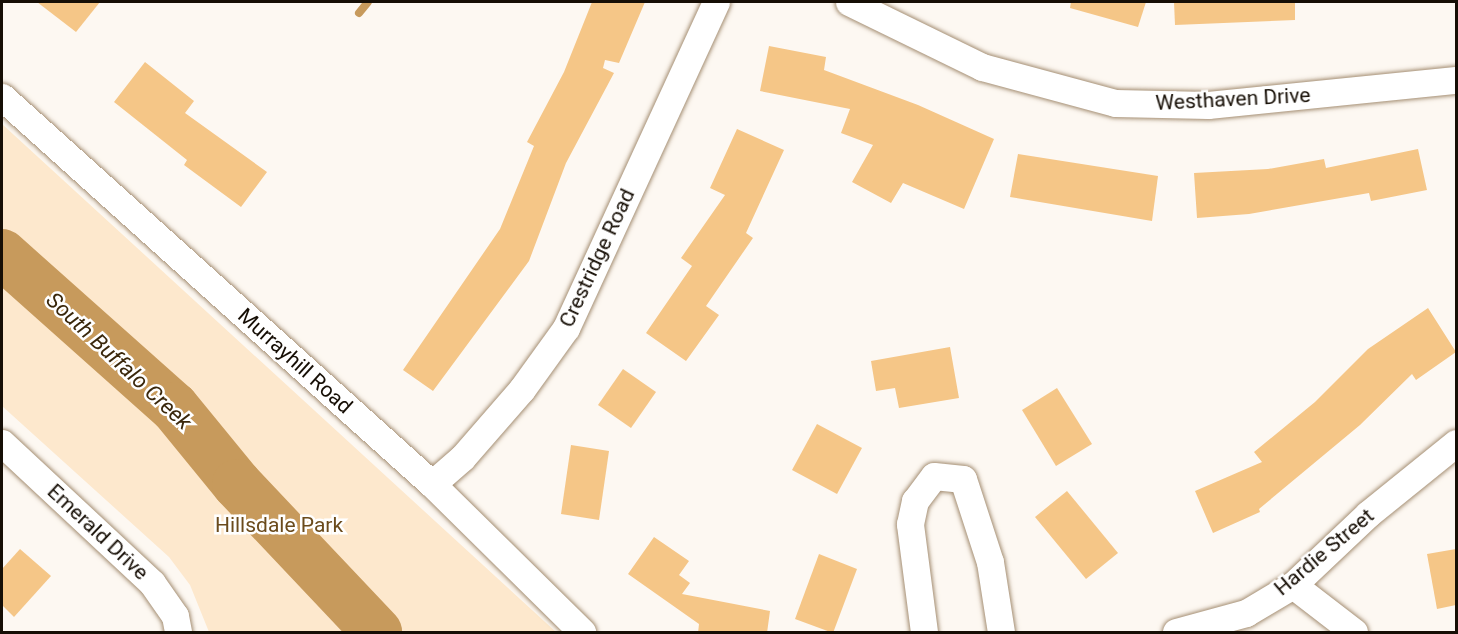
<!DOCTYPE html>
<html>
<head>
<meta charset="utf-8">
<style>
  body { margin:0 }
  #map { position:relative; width:1458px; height:634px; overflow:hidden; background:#fdf8f2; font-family:Roboto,sans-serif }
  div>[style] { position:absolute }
  .green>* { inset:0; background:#fde8cd }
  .stream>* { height:8px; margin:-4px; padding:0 4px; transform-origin:4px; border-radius:4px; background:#c79a5c }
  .river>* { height:50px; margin:-25px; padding:0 25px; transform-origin:25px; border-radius:25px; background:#c79a5c }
  .building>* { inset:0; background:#f5c687 }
  .roads { filter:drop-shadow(0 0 2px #a58f74) drop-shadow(0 0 2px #a58f74) }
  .minor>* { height:27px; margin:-13.5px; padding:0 13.5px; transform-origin:13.5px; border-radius:13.5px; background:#fff }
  span { translate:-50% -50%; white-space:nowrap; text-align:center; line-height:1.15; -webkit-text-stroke:5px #fff; paint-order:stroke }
  .street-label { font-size:21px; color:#160e05 }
  .park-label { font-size:21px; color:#6b4b1c }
  .water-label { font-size:22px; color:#3a270b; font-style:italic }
  .frame { position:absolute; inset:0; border:3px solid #160e05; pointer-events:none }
</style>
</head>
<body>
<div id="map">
  <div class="green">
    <div style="clip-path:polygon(2px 124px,556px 632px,209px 632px,190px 585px,169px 557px,2px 406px)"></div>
  </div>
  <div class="stream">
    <div style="left:359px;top:13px;width:14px;rotate:-51deg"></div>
  </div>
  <div class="river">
    <div style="left:2px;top:254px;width:230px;rotate:41.7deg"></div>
    <div style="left:174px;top:407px;width:99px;rotate:50.7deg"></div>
    <div style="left:237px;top:484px;width:204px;rotate:46.6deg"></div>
  </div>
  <div class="building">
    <div style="clip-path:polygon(37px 2px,100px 2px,76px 32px)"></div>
    <div style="clip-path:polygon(592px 2px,645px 2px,619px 63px,605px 60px,603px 68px,614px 73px,566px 163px,529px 261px,433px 391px,403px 370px,500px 229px,534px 146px,527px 142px,564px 72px)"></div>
    <div style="clip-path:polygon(1071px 2px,1146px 2px,1138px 27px,1070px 8px)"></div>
    <div style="clip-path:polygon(1174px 2px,1295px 2px,1295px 20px,1175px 25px)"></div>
    <div style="clip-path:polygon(769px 46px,826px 57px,824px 70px,918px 105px,994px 139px,964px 209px,903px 183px,891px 203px,852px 182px,873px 145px,841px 133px,850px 109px,760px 91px)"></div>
    <div style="clip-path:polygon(145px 62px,194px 101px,185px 113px,267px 172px,241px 207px,184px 165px,187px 160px,114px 102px)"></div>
    <div style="clip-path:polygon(737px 129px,784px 150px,746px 233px,753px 238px,706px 306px,719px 315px,686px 361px,646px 333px,692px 266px,681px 258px,725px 195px,710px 188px)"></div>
    <div style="clip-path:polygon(1418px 149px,1427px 190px,1371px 201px,1369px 193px,1249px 214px,1197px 218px,1194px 173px,1268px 169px,1324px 159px,1326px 168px)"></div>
    <div style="clip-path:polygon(1018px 154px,1158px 176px,1152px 221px,1010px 197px)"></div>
    <div style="clip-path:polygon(1428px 308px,1456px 352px,1416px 380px,1412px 374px,1360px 425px,1259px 509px,1260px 512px,1213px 533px,1195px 491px,1262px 462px,1254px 452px,1315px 402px,1368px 349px)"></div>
    <div style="clip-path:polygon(950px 347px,959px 398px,899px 408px,895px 388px,876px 391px,871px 361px)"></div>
    <div style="clip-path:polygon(623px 369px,656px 392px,631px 428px,598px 405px)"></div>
    <div style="clip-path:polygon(1057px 388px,1092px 444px,1056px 466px,1022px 410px)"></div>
    <div style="clip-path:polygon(817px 424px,862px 448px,837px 494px,792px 470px)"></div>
    <div style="clip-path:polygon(571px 445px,609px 451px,599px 520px,561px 514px)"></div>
    <div style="clip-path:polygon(1067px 491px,1118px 553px,1086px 579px,1035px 517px)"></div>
    <div style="clip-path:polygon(654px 537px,689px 561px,679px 575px,690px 583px,682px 594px,770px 611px,767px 633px,698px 633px,699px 624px,628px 574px)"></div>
    <div style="clip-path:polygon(20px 549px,51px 576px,14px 617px,2px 605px,2px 569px)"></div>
    <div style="clip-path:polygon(1456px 549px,1456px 605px,1437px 609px,1427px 554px)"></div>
    <div style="clip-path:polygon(819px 554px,857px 569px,833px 633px,795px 619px)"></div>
  </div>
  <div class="roads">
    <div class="minor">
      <div style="left:849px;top:2px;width:148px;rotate:26deg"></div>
      <div style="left:982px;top:67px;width:138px;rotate:15.1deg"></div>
      <div style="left:1115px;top:103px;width:93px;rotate:1.2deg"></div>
      <div style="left:1208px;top:105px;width:249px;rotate:-5.8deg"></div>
      <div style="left:2px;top:97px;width:579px;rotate:41.99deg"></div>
      <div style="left:432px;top:484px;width:211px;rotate:44.6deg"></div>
      <div style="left:2px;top:443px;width:205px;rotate:43deg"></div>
      <div style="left:152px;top:583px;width:40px;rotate:55.1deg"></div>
      <div style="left:175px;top:616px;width:16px;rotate:79deg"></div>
      <div style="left:432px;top:484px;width:40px;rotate:-41deg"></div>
      <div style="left:462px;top:458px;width:91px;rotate:-49deg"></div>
      <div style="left:522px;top:389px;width:75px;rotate:-54.2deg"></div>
      <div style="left:566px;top:328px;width:359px;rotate:-65.3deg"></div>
      <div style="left:1293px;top:585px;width:77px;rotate:37.6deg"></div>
      <div style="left:924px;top:632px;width:109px;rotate:-97.4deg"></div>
      <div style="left:910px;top:524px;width:24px;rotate:-78deg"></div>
      <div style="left:915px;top:501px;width:31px;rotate:-53deg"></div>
      <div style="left:934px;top:476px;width:29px;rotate:6deg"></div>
      <div style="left:963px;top:479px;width:87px;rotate:72deg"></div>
      <div style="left:990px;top:562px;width:71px;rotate:81.1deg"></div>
      <div style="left:1176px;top:632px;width:73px;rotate:-15.2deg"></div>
      <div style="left:1246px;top:613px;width:55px;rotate:-30.8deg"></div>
      <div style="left:1293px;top:585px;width:103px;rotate:-43.4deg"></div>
      <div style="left:1368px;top:514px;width:113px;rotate:-38.9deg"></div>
    </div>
  </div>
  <div class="street-label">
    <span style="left:1233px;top:99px;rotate:-3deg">Westhaven Drive</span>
    <span style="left:597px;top:258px;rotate:-65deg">Crestridge Road</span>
    <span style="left:295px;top:361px;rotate:42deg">Murrayhill Road</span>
    <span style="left:98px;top:532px;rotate:43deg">Emerald Drive</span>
    <span style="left:1324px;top:552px;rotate:-40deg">Hardie Street</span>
  </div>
  <div class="park-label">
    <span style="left:279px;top:525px">Hillsdale Park</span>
  </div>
  <div class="water-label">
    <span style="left:119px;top:361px;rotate:43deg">South Buffalo Creek</span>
  </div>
  <div class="frame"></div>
</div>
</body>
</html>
